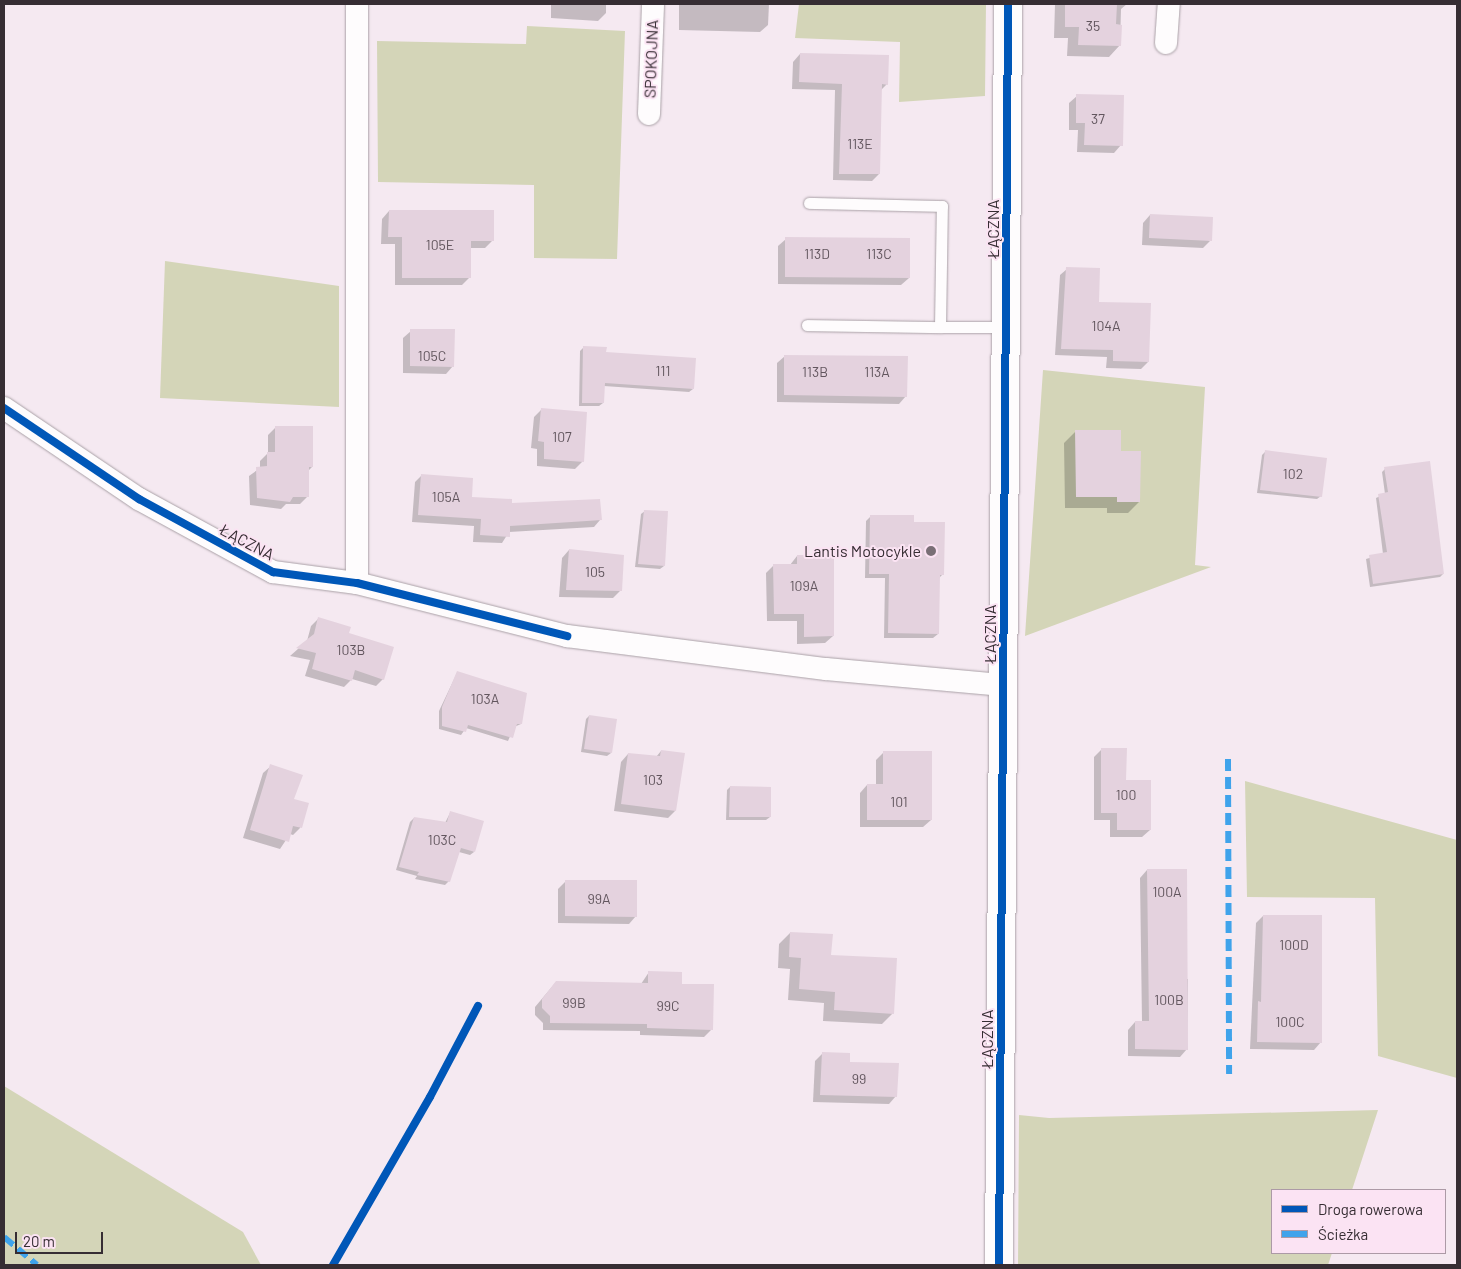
<!DOCTYPE html>
<html>
<head>
<meta charset="utf-8">
<style>
  body { margin:0 }
  #map { position:relative; width:1461px; height:1269px; overflow:hidden; background:#f5e9f1; font-family:Barlow,sans-serif }
  div>[style] { position:absolute }
  .green>* { inset:0; background:#d4d5b8 }
  .shadow>* { inset:0; background:#0003 }
  .building>* { inset:0; background:#e4d2de }
  .roads { filter:drop-shadow(0 0 1px #aaa1a7) drop-shadow(0 0 1px #aaa1a7) }
  .service>* { height:11px; margin:-5.5px; padding:0 5.5px; transform-origin:5.5px; border-radius:5.5px; background:#fefcfd }
  .minor>* { height:22px; margin:-11px; padding:0 11px; transform-origin:11px; border-radius:11px; background:#fefcfd }
  .tertiary>* { height:28px; margin:-14px; padding:0 14px; transform-origin:14px; border-radius:14px; background:#fefcfd }
  .quiet>* { height:6px; margin-top:-3px; transform-origin:0; background:repeating-linear-gradient(90deg,#3fa3eb 0 12px,transparent 0 18px) }
  .cycleway>* { height:8px; margin:-4px; padding:0 4px; transform-origin:4px; border-radius:4px; background:#0057b8 }
  .dots>* { width:14px; height:14px; translate:-50% -50%; box-sizing:border-box; border:2px solid #fbe3f3; border-radius:50% }
  span { translate:-50% -50%; white-space:nowrap; text-align:center; line-height:1.15; -webkit-text-stroke:4px #fbe3f3; paint-order:stroke }
  .number-label { font-size:14px; color:#62565e }
  .number-label span { -webkit-text-stroke-width:0 }
  .street-label { font-size:16px; color:#362d33 }
  .poi-label { font-size:16px; color:#362d33 }
  .right { translate:-100% -50%; text-align:right }
  .frame { position:absolute; inset:0; border:5px solid #362d33; pointer-events:none }
  .legend { position:absolute; left:1271px; top:1189px; width:175px; height:65px; box-sizing:border-box; background:#fbe3f3; border:1px solid #ac9aa6; margin:0; padding:6px 9px; list-style:none; font-size:15px; color:#362d33 }
  .legend li { display:flex; align-items:center; gap:10px; height:25px }
  .legend b { width:25px; border:1px solid #ac9aa6 }
  .scale { position:absolute; left:15px; top:1232px; width:88px; height:22px; box-sizing:border-box; border:2px solid #362d33; border-top:0; padding-left:6px; font-size:15px; line-height:18px; white-space:nowrap; color:#362d33; -webkit-text-stroke:4px #fbe3f3; paint-order:stroke }
</style>
</head>
<body>
<div id="map">
  <div class="green">
    <div style="clip-path:polygon(799px 4px,986px 4px,985px 96px,899px 102px,900px 42px,795px 38px)"></div>
    <div style="clip-path:polygon(527px 26px,625px 31px,617px 259px,534px 258px,534px 185px,378px 182px,377px 41px,526px 44px)"></div>
    <div style="clip-path:polygon(165px 261px,339px 286px,339px 407px,160px 398px)"></div>
    <div style="clip-path:polygon(1043px 370px,1205px 387px,1195px 565px,1211px 567px,1025px 636px)"></div>
    <div style="clip-path:polygon(1245px 781px,1457px 840px,1457px 1078px,1378px 1056px,1375px 898px,1247px 897px)"></div>
    <div style="clip-path:polygon(4px 1086px,243px 1232px,261px 1265px,4px 1265px)"></div>
    <div style="clip-path:polygon(1378px 1110px,1352px 1190px,1272px 1190px,1272px 1253px,1332px 1253px,1328px 1265px,1018px 1265px,1019px 1115px,1049px 1118px)"></div>
  </div>
  <div class="shadow">
    <div style="clip-path:polygon(551px 4px,606px 4px,606px 13px,598px 21px,551px 18px)"></div>
    <div style="clip-path:polygon(679px 4px,769px 4px,768px 25px,760px 32px,679px 30px)"></div>
    <div style="clip-path:polygon(1055px 4px,1127px 4px,1121px 9px,1120px 45px,1109px 57px,1067px 56px,1068px 38px,1054px 38px)"></div>
    <div style="clip-path:polygon(800px 54px,887px 84px,880px 91px,879px 174px,872px 181px,833px 180px,835px 90px,792px 89px,793px 62px)"></div>
    <div style="clip-path:polygon(1077px 96px,1121px 145px,1114px 153px,1077px 152px,1078px 130px,1069px 130px,1069px 103px)"></div>
    <div style="clip-path:polygon(389px 211px,492px 241px,485px 248px,470px 248px,470px 277px,462px 285px,395px 285px,395px 244px,381px 244px,382px 219px)"></div>
    <div style="clip-path:polygon(1150px 215px,1210px 241px,1203px 248px,1142px 245px,1143px 223px)"></div>
    <div style="clip-path:polygon(786px 239px,909px 278px,901px 285px,778px 284px,778px 246px)"></div>
    <div style="clip-path:polygon(1067px 269px,1148px 362px,1141px 369px,1106px 368px,1107px 357px,1055px 355px,1060px 275px)"></div>
    <div style="clip-path:polygon(411px 331px,453px 366px,446px 374px,403px 373px,403px 338px)"></div>
    <div style="clip-path:polygon(584px 347px,605px 354px,693px 389px,689px 392px,604px 386px,603px 403px,599px 406px,579px 406px,580px 351px)"></div>
    <div style="clip-path:polygon(785px 356px,906px 396px,899px 404px,777px 402px,777px 363px)"></div>
    <div style="clip-path:polygon(541px 410px,583px 461px,575px 469px,537px 466px,537px 449px,531px 448px,534px 417px)"></div>
    <div style="clip-path:polygon(275px 428px,312px 467px,307px 472px,307px 497px,300px 504px,286px 504px,281px 509px,250px 505px,249px 476px,260px 468px,260px 461px,268px 453px,268px 435px)"></div>
    <div style="clip-path:polygon(1076px 431px,1120px 452px,1139px 502px,1128px 513px,1107px 513px,1107px 508px,1065px 508px,1064px 443px)"></div>
    <div style="clip-path:polygon(1265px 452px,1321px 496px,1317px 499px,1257px 493px,1262px 455px)"></div>
    <div style="clip-path:polygon(1385px 469px,1443px 574px,1440px 577px,1370px 587px,1366px 559px,1383px 554px,1376px 498px,1385px 494px,1382px 472px)"></div>
    <div style="clip-path:polygon(422px 475px,470px 498px,600px 520px,594px 527px,509px 532px,502px 543px,473px 542px,474px 526px,412px 522px,415px 482px)"></div>
    <div style="clip-path:polygon(645px 511px,664px 566px,660px 569px,635px 567px,641px 514px)"></div>
    <div style="clip-path:polygon(871px 516px,912px 523px,943px 574px,938px 579px,938px 634px,933px 638px,884px 638px,885px 578px,865px 578px,866px 521px)"></div>
    <div style="clip-path:polygon(569px 550px,621px 590px,613px 598px,559px 597px,562px 558px)"></div>
    <div style="clip-path:polygon(797px 556px,833px 636px,825px 643px,797px 644px,797px 621px,767px 621px,766px 573px,774px 565px,790px 565px)"></div>
    <div style="clip-path:polygon(318px 619px,347px 634px,383px 679px,376px 686px,352px 679px,344px 687px,305px 676px,310px 660px,290px 656px,307px 641px,311px 626px)"></div>
    <div style="clip-path:polygon(457px 673px,521px 724px,514px 727px,508px 741px,466px 728px,461px 735px,439px 729px,439px 711px)"></div>
    <div style="clip-path:polygon(589px 716px,611px 753px,607px 756px,581px 752px,586px 719px)"></div>
    <div style="clip-path:polygon(1102px 749px,1125px 781px,1150px 830px,1142px 837px,1110px 837px,1110px 820px,1094px 820px,1094px 757px)"></div>
    <div style="clip-path:polygon(661px 751px,675px 811px,668px 818px,614px 811px,621px 762px,628px 754px,656px 757px)"></div>
    <div style="clip-path:polygon(884px 752px,931px 820px,923px 827px,860px 827px,860px 793px,867px 785px,876px 785px,876px 760px)"></div>
    <div style="clip-path:polygon(271px 766px,293px 800px,308px 804px,300px 828px,293px 835px,290px 834px,280px 849px,243px 838px,263px 773px)"></div>
    <div style="clip-path:polygon(730px 787px,770px 817px,766px 820px,726px 820px,727px 790px)"></div>
    <div style="clip-path:polygon(450px 813px,474px 852px,470px 855px,459px 852px,449px 881px,445px 885px,415px 879px,417px 876px,396px 870px,410px 822px,414px 818px,445px 823px)"></div>
    <div style="clip-path:polygon(1147px 870px,1185px 979px,1188px 979px,1187px 1049px,1180px 1057px,1128px 1056px,1128px 1030px,1135px 1022px,1142px 1022px,1140px 878px)"></div>
    <div style="clip-path:polygon(566px 881px,636px 916px,629px 924px,558px 923px,558px 889px)"></div>
    <div style="clip-path:polygon(1263px 916px,1321px 1042px,1314px 1050px,1250px 1049px,1256px 923px)"></div>
    <div style="clip-path:polygon(790px 933px,830px 956px,893px 1013px,882px 1024px,823px 1021px,824px 1003px,788px 1000px,790px 969px,778px 968px,779px 944px)"></div>
    <div style="clip-path:polygon(649px 972px,681px 985px,711px 1030px,704px 1037px,640px 1035px,640px 1031px,543px 1030px,543px 1023px,535px 1015px,535px 1007px,556px 982px,641px 984px)"></div>
    <div style="clip-path:polygon(822px 1054px,849px 1063px,896px 1096px,889px 1104px,813px 1102px,815px 1061px)"></div>
  </div>
  <div class="building">
    <div style="clip-path:polygon(1065px 4px,1117px 4px,1116px 24px,1122px 25px,1121px 46px,1078px 45px,1079px 27px,1065px 27px)"></div>
    <div style="clip-path:polygon(800px 53px,889px 55px,888px 85px,882px 84px,880px 174px,839px 174px,842px 84px,799px 82px)"></div>
    <div style="clip-path:polygon(1076px 94px,1124px 95px,1123px 146px,1084px 145px,1085px 123px,1076px 123px)"></div>
    <div style="clip-path:polygon(389px 210px,494px 210px,494px 241px,471px 241px,471px 278px,402px 278px,402px 237px,388px 237px)"></div>
    <div style="clip-path:polygon(1150px 214px,1213px 217px,1212px 241px,1149px 238px)"></div>
    <div style="clip-path:polygon(785px 237px,910px 238px,910px 278px,785px 277px)"></div>
    <div style="clip-path:polygon(1066px 267px,1100px 268px,1099px 302px,1151px 303px,1149px 362px,1113px 361px,1113px 350px,1061px 349px)"></div>
    <div style="clip-path:polygon(410px 329px,455px 329px,454px 367px,410px 366px)"></div>
    <div style="clip-path:polygon(583px 346px,607px 347px,606px 352px,696px 358px,694px 389px,605px 383px,604px 403px,582px 403px)"></div>
    <div style="clip-path:polygon(784px 355px,908px 356px,907px 397px,784px 395px)"></div>
    <div style="clip-path:polygon(541px 408px,587px 412px,584px 462px,544px 459px,544px 442px,538px 441px)"></div>
    <div style="clip-path:polygon(275px 426px,313px 426px,313px 467px,309px 467px,309px 497px,293px 497px,290px 502px,257px 498px,256px 467px,267px 466px,267px 452px,275px 452px)"></div>
    <div style="clip-path:polygon(1075px 430px,1121px 430px,1121px 451px,1141px 451px,1140px 502px,1117px 502px,1117px 497px,1076px 497px)"></div>
    <div style="clip-path:polygon(1265px 450px,1327px 458px,1322px 497px,1260px 490px)"></div>
    <div style="clip-path:polygon(1430px 461px,1444px 574px,1373px 584px,1369px 555px,1387px 552px,1378px 494px,1388px 492px,1384px 467px)"></div>
    <div style="clip-path:polygon(421px 474px,473px 478px,472px 497px,512px 499px,512px 503px,600px 499px,602px 520px,510px 526px,510px 537px,480px 535px,481px 519px,418px 515px)"></div>
    <div style="clip-path:polygon(644px 510px,668px 511px,665px 566px,638px 564px)"></div>
    <div style="clip-path:polygon(870px 515px,914px 515px,914px 522px,945px 522px,944px 575px,940px 575px,939px 634px,888px 633px,889px 574px,869px 574px)"></div>
    <div style="clip-path:polygon(569px 549px,624px 555px,622px 591px,566px 590px)"></div>
    <div style="clip-path:polygon(797px 555px,834px 555px,834px 636px,804px 637px,804px 614px,774px 614px,773px 564px,797px 564px)"></div>
    <div style="clip-path:polygon(318px 617px,351px 627px,349px 633px,394px 647px,384px 680px,355px 670px,352px 681px,312px 669px,316px 653px,296px 648px,314px 634px)"></div>
    <div style="clip-path:polygon(457px 671px,527px 693px,522px 724px,517px 724px,513px 738px,468px 725px,466px 732px,442px 726px,442px 707px)"></div>
    <div style="clip-path:polygon(589px 715px,617px 719px,612px 753px,584px 749px)"></div>
    <div style="clip-path:polygon(1101px 748px,1127px 748px,1126px 780px,1151px 780px,1151px 830px,1117px 830px,1117px 813px,1101px 813px)"></div>
    <div style="clip-path:polygon(661px 750px,685px 753px,676px 811px,621px 804px,628px 753px,660px 756px)"></div>
    <div style="clip-path:polygon(883px 751px,932px 751px,932px 820px,867px 820px,867px 784px,883px 784px)"></div>
    <div style="clip-path:polygon(270px 764px,303px 775px,294px 799px,309px 803px,302px 828px,293px 826px,289px 842px,250px 830px)"></div>
    <div style="clip-path:polygon(730px 786px,771px 787px,771px 817px,729px 817px)"></div>
    <div style="clip-path:polygon(450px 811px,484px 821px,475px 852px,461px 848px,450px 882px,417px 875px,419px 872px,399px 867px,414px 817px,447px 822px)"></div>
    <div style="clip-path:polygon(1147px 869px,1187px 869px,1188px 1050px,1135px 1049px,1135px 1021px,1149px 1021px)"></div>
    <div style="clip-path:polygon(565px 880px,637px 880px,637px 917px,565px 916px)"></div>
    <div style="clip-path:polygon(1263px 915px,1322px 915px,1322px 1043px,1257px 1042px,1258px 1001px,1261px 1002px)"></div>
    <div style="clip-path:polygon(790px 932px,833px 934px,831px 955px,897px 958px,894px 1014px,834px 1010px,835px 992px,799px 989px,801px 958px,789px 957px)"></div>
    <div style="clip-path:polygon(648px 971px,682px 972px,682px 984px,714px 984px,713px 1030px,647px 1028px,647px 1024px,550px 1023px,550px 1016px,542px 1008px,542px 999px,556px 981px,648px 983px)"></div>
    <div style="clip-path:polygon(822px 1052px,850px 1053px,850px 1062px,899px 1063px,897px 1097px,820px 1095px)"></div>
  </div>
  <div class="roads">
    <div class="service">
      <div style="left:807px;top:325px;width:133px;rotate:0.9deg"></div>
      <div style="left:940px;top:327px;width:121px;rotate:-89.1deg"></div>
      <div style="left:942px;top:206px;width:133px;rotate:-178.7deg"></div>
      <div style="left:940px;top:327px;width:66px"></div>
    </div>
    <div class="minor">
      <div style="left:1166px;top:43px;width:39px;rotate:-86deg"></div>
      <div style="left:649px;top:114px;width:110px;rotate:-87.9deg"></div>
      <div style="left:4px;top:408px;width:163px;rotate:34deg"></div>
      <div style="left:139px;top:499px;width:153px;rotate:28.6deg"></div>
      <div style="left:273px;top:572px;width:85px;rotate:7.5deg"></div>
      <div style="left:357px;top:583px;width:217px;rotate:14.2deg"></div>
      <div style="left:567px;top:636px;width:261px;rotate:7.3deg"></div>
      <div style="left:826px;top:669px;width:178px;rotate:5.2deg"></div>
      <div style="left:357px;top:583px;width:579px;rotate:-90deg"></div>
    </div>
    <div class="tertiary">
      <div style="left:999px;top:1265px;width:1261px;rotate:-89.59deg"></div>
    </div>
  </div>
  <div class="quiet">
    <div style="left:1228px;top:759px;width:315px;rotate:89.8deg"></div>
    <div style="left:4px;top:1237px;width:43px;rotate:40.3deg"></div>
  </div>
  <div class="cycleway">
    <div style="left:4px;top:408px;width:163px;rotate:34deg"></div>
    <div style="left:139px;top:499px;width:153px;rotate:28.6deg"></div>
    <div style="left:273px;top:572px;width:85px;rotate:7.5deg"></div>
    <div style="left:357px;top:583px;width:217px;rotate:14.2deg"></div>
    <div style="left:333px;top:1265px;width:194px;rotate:-60deg"></div>
    <div style="left:430px;top:1097px;width:103px;rotate:-62.2deg"></div>
    <div style="left:999px;top:1265px;width:1261px;rotate:-89.59deg"></div>
  </div>
  <div class="dots">
    <div style="left:931px;top:551px;background:#796f76"></div>
  </div>
  <div class="number-label">
    <span style="left:1093px;top:26px">35</span>
    <span style="left:1098px;top:119px">37</span>
    <span style="left:860px;top:144px">113E</span>
    <span style="left:440px;top:245px">105E</span>
    <span style="left:817px;top:254px">113D</span>
    <span style="left:879px;top:254px">113C</span>
    <span style="left:1106px;top:326px">104A</span>
    <span style="left:432px;top:356px">105C</span>
    <span style="left:663px;top:371px">111</span>
    <span style="left:815px;top:372px">113B</span>
    <span style="left:877px;top:372px">113A</span>
    <span style="left:562px;top:437px">107</span>
    <span style="left:1293px;top:474px">102</span>
    <span style="left:446px;top:497px">105A</span>
    <span style="left:595px;top:572px">105</span>
    <span style="left:804px;top:586px">109A</span>
    <span style="left:351px;top:650px">103B</span>
    <span style="left:485px;top:699px">103A</span>
    <span style="left:653px;top:780px">103</span>
    <span style="left:1126px;top:795px">100</span>
    <span style="left:899px;top:802px">101</span>
    <span style="left:442px;top:840px">103C</span>
    <span style="left:1167px;top:892px">100A</span>
    <span style="left:599px;top:899px">99A</span>
    <span style="left:1294px;top:945px">100D</span>
    <span style="left:1169px;top:1000px">100B</span>
    <span style="left:574px;top:1003px">99B</span>
    <span style="left:668px;top:1006px">99C</span>
    <span style="left:1290px;top:1022px">100C</span>
    <span style="left:859px;top:1079px">99</span>
  </div>
  <div class="street-label">
    <span style="left:651px;top:59px;rotate:-88deg">SPOKOJNA</span>
    <span style="left:993px;top:229px;rotate:-90deg">ŁĄCZNA</span>
    <span style="left:247px;top:542px;rotate:28deg">ŁĄCZNA</span>
    <span style="left:990px;top:634px;rotate:-90deg">ŁĄCZNA</span>
    <span style="left:987px;top:1039px;rotate:-90deg">ŁĄCZNA</span>
  </div>
  <div class="poi-label">
    <span class="right" style="left:921px;top:551px">Lantis Motocykle</span>
  </div>
  <div class="frame"></div>
  <ul class="legend">
  <li><b style="height:6px;background:#0057b8"></b>Droga rowerowa</li>
  <li><b style="height:6px;background:#3fa3eb"></b>Ścieżka</li>
  </ul>
  <div class="scale">20 m</div>
</div>
</body>
</html>
